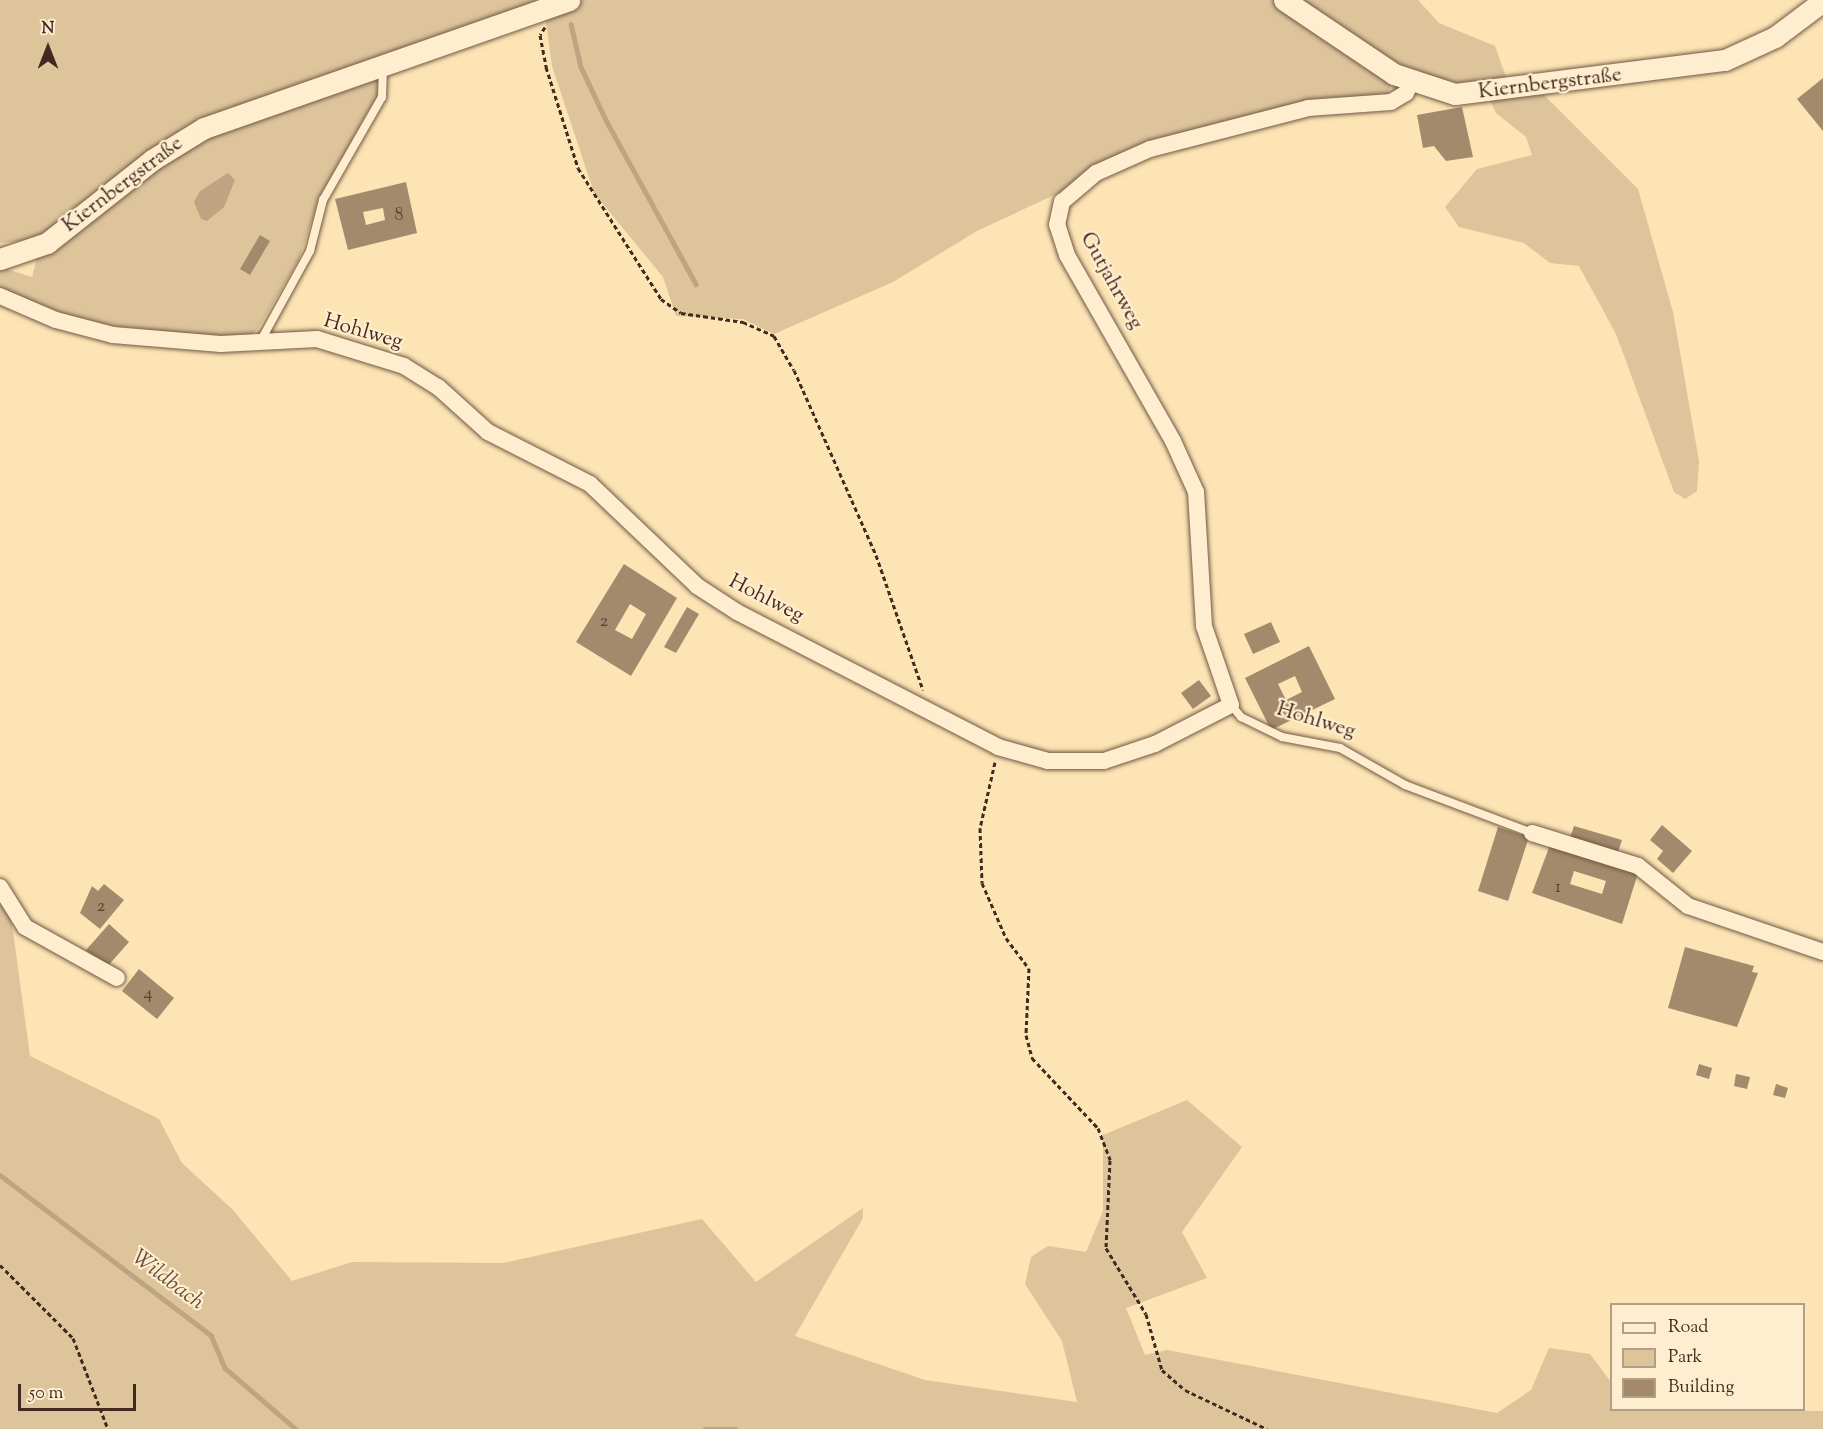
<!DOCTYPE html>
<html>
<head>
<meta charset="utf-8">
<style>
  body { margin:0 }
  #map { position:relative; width:1823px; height:1429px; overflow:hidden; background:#fde4b4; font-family:"Sorts Mill Goudy",serif }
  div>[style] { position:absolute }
  .green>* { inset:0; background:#ddc49b }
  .water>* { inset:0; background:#bea481 }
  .stream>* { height:4.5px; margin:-2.25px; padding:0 2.25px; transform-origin:2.25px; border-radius:2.25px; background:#bea481 }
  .building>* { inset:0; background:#a48a6c }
  .path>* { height:3px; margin-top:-1.5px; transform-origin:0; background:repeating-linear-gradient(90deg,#43291f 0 4.5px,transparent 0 7.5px) }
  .roads { filter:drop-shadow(0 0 2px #725844) drop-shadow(0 0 2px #725844) }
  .service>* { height:8px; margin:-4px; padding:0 4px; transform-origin:4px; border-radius:4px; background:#feedce }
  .minor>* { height:16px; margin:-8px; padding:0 8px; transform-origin:8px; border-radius:8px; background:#feedce }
  .tertiary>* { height:21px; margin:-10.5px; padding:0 10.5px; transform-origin:10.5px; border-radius:10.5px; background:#feedce }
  span { translate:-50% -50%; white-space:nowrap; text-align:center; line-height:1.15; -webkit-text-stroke:4.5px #feedce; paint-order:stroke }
  .number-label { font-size:18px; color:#5b4132 }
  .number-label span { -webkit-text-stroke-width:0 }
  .street-label { font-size:21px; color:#43291f }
  .water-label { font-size:22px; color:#684e3c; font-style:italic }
  .legend { position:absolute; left:1610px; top:1303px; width:195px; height:108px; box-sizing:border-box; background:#feedce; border:2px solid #b39f88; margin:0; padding:8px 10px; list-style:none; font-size:18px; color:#43291f }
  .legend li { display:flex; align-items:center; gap:12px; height:30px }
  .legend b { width:30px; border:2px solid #b39f88 }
  .north { position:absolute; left:18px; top:18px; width:60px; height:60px; -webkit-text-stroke:4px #feedce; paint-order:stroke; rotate:0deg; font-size:16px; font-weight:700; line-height:24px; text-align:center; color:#43291f }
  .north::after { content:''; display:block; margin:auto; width:21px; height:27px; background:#43291f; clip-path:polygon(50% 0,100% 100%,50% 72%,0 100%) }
  .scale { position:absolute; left:18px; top:1384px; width:118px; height:27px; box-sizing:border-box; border:3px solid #43291f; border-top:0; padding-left:8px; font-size:18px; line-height:21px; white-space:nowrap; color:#43291f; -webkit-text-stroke:4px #feedce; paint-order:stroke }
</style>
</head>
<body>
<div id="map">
  <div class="green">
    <div style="clip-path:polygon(0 0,1274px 0,1391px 85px,1387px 94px,1183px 135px,977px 231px,893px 282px,774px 334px,743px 319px,676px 316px,663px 277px,594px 193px,552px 66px,545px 14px,378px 77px,377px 96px,320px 196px,299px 259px,258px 329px,244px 340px,78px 322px,0 291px,0 267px,32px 277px,36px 262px,30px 240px,0 243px)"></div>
    <div style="clip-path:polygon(1296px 0,1418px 0,1439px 23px,1495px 46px,1506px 77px,1544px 95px,1638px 189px,1673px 312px,1699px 461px,1697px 491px,1685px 499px,1674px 492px,1616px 334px,1579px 266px,1550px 263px,1524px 243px,1459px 227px,1445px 207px,1477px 169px,1532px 155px,1526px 137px,1496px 113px,1486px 91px,1409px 74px)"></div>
    <div style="clip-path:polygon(0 888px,12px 924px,30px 1056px,159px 1119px,182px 1163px,233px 1210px,292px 1281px,352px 1262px,503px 1263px,702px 1219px,756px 1282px,863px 1208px,863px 1218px,795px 1336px,925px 1380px,1077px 1402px,1062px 1341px,1025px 1284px,1031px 1257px,1048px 1246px,1086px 1252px,1103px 1211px,1103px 1135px,1187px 1100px,1242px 1147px,1182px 1232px,1207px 1278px,1126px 1308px,1145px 1355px,1167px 1350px,1497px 1413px,1531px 1390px,1549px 1348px,1590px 1354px,1611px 1382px,1612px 1410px,1823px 1411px,1823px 1429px,0 1429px)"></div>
  </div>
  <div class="water">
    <div style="clip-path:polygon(228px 173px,235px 180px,224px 207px,207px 221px,201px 219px,194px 202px,200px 191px)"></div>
  </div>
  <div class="stream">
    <div style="left:571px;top:24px;width:44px;rotate:76.9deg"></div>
    <div style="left:581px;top:67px;width:61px;rotate:64.7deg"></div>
    <div style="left:607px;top:122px;width:185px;rotate:61.2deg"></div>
    <div style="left:0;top:1175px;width:265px;rotate:37.2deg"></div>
    <div style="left:211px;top:1335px;width:36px;rotate:67deg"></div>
    <div style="left:225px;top:1368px;width:94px;rotate:40.7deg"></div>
    <div style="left:705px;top:1429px;width:31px"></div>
  </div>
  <div class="building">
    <div style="clip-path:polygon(1823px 78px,1823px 131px,1797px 99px)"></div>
    <div style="clip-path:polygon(1462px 107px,1473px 157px,1446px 161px,1434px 146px,1423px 148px,1417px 115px)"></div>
    <div style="clip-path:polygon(evenodd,406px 182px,417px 233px,348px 250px,335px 199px,406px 182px,383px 208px,385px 220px,366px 225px,363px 212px,383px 208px)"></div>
    <div style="clip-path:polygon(260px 235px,270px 241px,250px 275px,240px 269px)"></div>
    <div style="clip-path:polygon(evenodd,624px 564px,677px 598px,631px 676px,576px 642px,624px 564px,630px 604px,646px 614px,632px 639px,615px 630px,630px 604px)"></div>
    <div style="clip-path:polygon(687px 607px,699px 614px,676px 653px,664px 647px)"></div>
    <div style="clip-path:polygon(1271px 622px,1280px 642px,1253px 654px,1244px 634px)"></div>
    <div style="clip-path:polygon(evenodd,1309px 646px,1335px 699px,1271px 730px,1245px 678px,1309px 646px,1295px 676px,1302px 692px,1286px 700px,1278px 684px,1295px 676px)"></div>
    <div style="clip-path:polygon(1199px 680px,1211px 696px,1193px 709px,1181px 693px)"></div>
    <div style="clip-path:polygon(1662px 825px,1692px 851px,1673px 873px,1657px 859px,1663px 851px,1650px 840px)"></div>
    <div style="clip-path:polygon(1574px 826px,1622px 840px,1618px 852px,1570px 838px)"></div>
    <div style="clip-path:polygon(1498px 827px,1529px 837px,1508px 901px,1478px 891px)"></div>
    <div style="clip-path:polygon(evenodd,1550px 845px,1639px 870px,1622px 924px,1532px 893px,1550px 845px,1574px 871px,1606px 881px,1602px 894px,1570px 884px,1574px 871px)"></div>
    <div style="clip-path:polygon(104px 884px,124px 900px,100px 929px,80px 913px,92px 886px,98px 891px)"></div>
    <div style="clip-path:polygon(109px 924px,129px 942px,106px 968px,86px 950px)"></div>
    <div style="clip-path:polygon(1685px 947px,1754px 966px,1752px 972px,1758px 973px,1737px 1027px,1668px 1008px)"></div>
    <div style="clip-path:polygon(139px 969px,174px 998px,157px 1019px,122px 991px)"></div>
    <div style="clip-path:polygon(1699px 1064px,1712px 1068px,1709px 1079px,1696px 1075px)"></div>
    <div style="clip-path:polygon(1736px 1074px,1750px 1077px,1747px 1089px,1734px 1086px)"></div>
    <div style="clip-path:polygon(1776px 1084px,1788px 1088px,1785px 1098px,1773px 1095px)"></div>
  </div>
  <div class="path">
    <div style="left:545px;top:27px;width:9px;rotate:122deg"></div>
    <div style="left:540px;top:35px;width:33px;rotate:79deg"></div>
    <div style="left:546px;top:67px;width:106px;rotate:72.4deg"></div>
    <div style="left:578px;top:168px;width:155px;rotate:57.6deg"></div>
    <div style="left:661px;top:299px;width:24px;rotate:35deg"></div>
    <div style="left:681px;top:313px;width:63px;rotate:8.3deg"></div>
    <div style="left:743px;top:322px;width:34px;rotate:24deg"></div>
    <div style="left:774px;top:336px;width:39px;rotate:60deg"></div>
    <div style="left:794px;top:370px;width:202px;rotate:66.1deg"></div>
    <div style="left:876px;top:555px;width:143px;rotate:70.8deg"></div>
    <div style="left:995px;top:762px;width:68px;rotate:102.8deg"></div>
    <div style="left:980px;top:828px;width:55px;rotate:87.9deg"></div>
    <div style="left:982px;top:883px;width:60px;rotate:66.4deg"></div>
    <div style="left:1006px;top:938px;width:38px;rotate:53deg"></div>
    <div style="left:1029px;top:968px;width:67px;rotate:92.6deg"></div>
    <div style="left:1026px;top:1035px;width:24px;rotate:75deg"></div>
    <div style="left:1032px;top:1058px;width:96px;rotate:46.7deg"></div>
    <div style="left:1098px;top:1128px;width:34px;rotate:69deg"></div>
    <div style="left:1110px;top:1160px;width:88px;rotate:92.6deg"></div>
    <div style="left:1106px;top:1248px;width:77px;rotate:58.8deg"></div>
    <div style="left:1146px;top:1314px;width:58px;rotate:74.1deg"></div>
    <div style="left:1162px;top:1370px;width:30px;rotate:41deg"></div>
    <div style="left:1185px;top:1390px;width:91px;rotate:25.4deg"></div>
    <div style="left:0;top:1265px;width:103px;rotate:45deg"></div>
    <div style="left:73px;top:1338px;width:97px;rotate:69deg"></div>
  </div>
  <div class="roads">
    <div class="service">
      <div style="left:260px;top:342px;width:104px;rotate:-61.2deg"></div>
      <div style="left:310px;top:251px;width:53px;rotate:-75.7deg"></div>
      <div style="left:323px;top:200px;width:119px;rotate:-60.2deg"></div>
      <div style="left:382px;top:97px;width:31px;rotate:-88deg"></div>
      <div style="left:1231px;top:705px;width:16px;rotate:50deg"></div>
      <div style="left:1241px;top:717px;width:46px;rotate:26deg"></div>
      <div style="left:1282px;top:737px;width:59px;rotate:10.7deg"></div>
      <div style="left:1340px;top:748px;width:75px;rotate:29.6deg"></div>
      <div style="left:1405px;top:785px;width:136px;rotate:20.7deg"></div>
    </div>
    <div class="minor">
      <div style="left:0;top:296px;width:61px;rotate:23.2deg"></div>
      <div style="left:56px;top:320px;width:59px;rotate:14.7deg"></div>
      <div style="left:113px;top:335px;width:108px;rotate:4.8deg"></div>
      <div style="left:221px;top:344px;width:96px;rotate:-3deg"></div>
      <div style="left:317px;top:339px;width:91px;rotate:17.2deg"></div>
      <div style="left:404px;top:366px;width:40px;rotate:32deg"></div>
      <div style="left:438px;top:387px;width:67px;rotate:42deg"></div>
      <div style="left:488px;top:432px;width:114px;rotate:27deg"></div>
      <div style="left:590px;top:484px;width:148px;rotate:43.6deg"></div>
      <div style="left:697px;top:586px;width:48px;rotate:33deg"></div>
      <div style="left:737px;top:612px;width:294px;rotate:27.3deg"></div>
      <div style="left:998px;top:747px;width:52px;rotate:15.6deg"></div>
      <div style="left:1048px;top:761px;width:56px"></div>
      <div style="left:1104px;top:761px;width:54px;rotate:-18.4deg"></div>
      <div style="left:1155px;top:744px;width:85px;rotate:-27.2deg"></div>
      <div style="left:1231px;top:705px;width:83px;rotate:-108.9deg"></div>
      <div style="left:1204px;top:626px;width:134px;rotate:-93.4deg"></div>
      <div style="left:1196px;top:492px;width:56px;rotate:-114.3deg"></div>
      <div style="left:1173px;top:441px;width:214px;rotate:-119.7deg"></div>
      <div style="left:1067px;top:255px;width:32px;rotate:-108deg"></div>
      <div style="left:1057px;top:225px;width:24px;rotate:-78deg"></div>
      <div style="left:1062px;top:202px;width:45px;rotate:-40.5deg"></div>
      <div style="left:1096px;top:173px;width:59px;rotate:-24deg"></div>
      <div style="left:1150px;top:149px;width:163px;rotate:-14.5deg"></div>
      <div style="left:1308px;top:108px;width:83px;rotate:-4.1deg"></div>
      <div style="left:1391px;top:102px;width:17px;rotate:-31deg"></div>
      <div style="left:1406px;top:93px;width:12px;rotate:-66deg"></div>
      <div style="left:1532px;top:833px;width:111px;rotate:17.3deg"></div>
      <div style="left:1638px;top:866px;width:64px;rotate:38.7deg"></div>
      <div style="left:1688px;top:906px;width:143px;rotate:18.8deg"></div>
      <div style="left:0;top:887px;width:47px;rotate:58deg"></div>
      <div style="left:25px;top:927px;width:105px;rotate:29deg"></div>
    </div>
    <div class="tertiary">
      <div style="left:1284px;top:0;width:133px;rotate:33.9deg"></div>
      <div style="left:1394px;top:74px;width:64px;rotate:18.2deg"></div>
      <div style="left:1455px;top:94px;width:272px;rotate:-7.2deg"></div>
      <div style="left:1725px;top:60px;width:55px;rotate:-24.7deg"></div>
      <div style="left:1775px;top:37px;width:60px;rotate:-36.9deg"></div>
      <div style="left:0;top:259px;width:50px;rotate:-18.8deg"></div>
      <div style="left:47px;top:243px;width:134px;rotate:-38.3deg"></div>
      <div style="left:152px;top:160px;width:61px;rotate:-31.6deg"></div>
      <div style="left:204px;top:128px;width:387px;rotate:-19.3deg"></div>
    </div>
  </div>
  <div class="number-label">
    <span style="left:399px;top:216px">8</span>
    <span style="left:604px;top:622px">2</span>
    <span style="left:1558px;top:888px">1</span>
    <span style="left:101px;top:907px">2</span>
    <span style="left:148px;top:994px">4</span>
  </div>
  <div class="street-label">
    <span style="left:1550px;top:84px;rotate:-7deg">Kiernbergstraße</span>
    <span style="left:123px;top:185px;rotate:-37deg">Kiernbergstraße</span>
    <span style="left:1111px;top:281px;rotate:61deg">Gutjahrweg</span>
    <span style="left:363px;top:332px;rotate:16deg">Hohlweg</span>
    <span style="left:766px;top:599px;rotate:27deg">Hohlweg</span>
    <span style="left:1316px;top:721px;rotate:17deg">Hohlweg</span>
  </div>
  <div class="water-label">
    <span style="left:167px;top:1281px;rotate:37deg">Wildbach</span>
  </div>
  <ul class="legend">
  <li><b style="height:8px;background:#feedce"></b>Road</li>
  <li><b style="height:16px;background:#ddc49b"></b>Park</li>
  <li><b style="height:16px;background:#a48a6c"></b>Building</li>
  </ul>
  <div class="north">N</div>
  <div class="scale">50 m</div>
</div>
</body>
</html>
